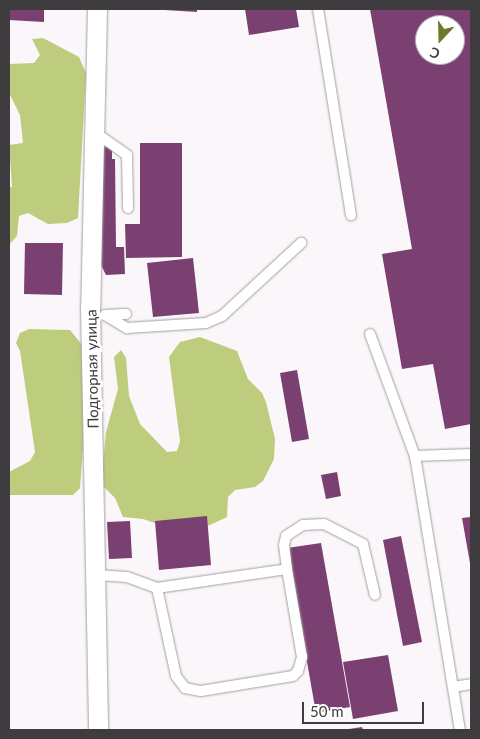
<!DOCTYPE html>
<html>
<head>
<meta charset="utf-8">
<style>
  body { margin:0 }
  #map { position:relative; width:480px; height:739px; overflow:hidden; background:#fbf6fa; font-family:Lato,sans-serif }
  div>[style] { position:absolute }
  .forest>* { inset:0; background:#bdcd7d }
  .building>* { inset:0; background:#7a4072 }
  .roads { filter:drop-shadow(0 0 1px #a39ea2) drop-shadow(0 0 1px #a39ea2) }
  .lane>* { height:10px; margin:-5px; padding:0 5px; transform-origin:5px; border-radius:5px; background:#fff }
  .street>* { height:19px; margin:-9.5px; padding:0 9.5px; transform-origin:9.5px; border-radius:9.5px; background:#fff }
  span { translate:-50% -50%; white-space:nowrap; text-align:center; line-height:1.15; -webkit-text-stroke:5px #fff; paint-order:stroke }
  .street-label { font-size:15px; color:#3e3c3e }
  .frame { position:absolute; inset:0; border:10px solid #3e3c3e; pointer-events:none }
  .north { position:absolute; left:415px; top:15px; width:50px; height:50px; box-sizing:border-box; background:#fff; border:1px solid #b2b1b2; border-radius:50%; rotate:201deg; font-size:14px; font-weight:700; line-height:20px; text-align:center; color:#3e3c3e }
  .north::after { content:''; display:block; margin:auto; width:18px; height:22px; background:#6d7b28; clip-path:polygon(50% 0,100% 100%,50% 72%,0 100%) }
  .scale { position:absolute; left:302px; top:702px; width:122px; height:22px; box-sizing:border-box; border:2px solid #3e3c3e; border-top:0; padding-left:6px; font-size:15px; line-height:18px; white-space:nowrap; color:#3e3c3e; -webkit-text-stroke:4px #fff; paint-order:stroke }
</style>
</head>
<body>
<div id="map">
  <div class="forest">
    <div style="clip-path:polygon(43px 38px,79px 57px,86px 73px,78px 218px,67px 223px,48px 224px,28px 213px,19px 216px,17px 236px,9px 245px,9px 187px,12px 187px,9px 145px,23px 143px,20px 115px,9px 93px,9px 64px,34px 63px,40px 55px,32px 39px)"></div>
    <div style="clip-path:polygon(29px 329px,70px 330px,83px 346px,85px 422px,80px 488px,73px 495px,9px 495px,9px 472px,30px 461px,35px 452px,20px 351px,16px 343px,20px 333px)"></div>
    <div style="clip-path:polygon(200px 337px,237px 351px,248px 379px,262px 393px,266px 402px,275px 439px,274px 459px,263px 481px,255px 487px,235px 490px,228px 497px,227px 517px,210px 525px,181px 532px,143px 519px,123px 517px,115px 498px,101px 484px,106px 432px,118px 389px,114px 357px,121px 350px,126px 358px,129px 396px,140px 424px,167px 452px,177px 451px,180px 441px,169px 357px,180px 342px)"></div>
  </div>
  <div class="building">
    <div style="clip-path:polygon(9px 9px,44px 9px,44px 22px,9px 20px)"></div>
    <div style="clip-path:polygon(148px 9px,197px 9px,197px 12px)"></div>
    <div style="clip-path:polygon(245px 9px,296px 9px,299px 27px,249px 35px)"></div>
    <div style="clip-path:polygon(evenodd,370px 9px,471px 9px,471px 424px,445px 429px,433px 364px,402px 369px,382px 254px,412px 249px,370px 9px,425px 25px,455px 25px,455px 55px,425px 55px,425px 25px)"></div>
    <div style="clip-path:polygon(140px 143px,182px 143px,182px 257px,126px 258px,125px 224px,140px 224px)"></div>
    <div style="clip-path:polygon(98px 147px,112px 147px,112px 159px,115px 159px,116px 247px,124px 247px,125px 274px,106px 275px,99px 261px)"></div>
    <div style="clip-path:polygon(25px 243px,63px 243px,62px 295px,24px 294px)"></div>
    <div style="clip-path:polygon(193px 258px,199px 313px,153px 317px,147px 263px)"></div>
    <div style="clip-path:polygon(297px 370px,309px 439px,292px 442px,280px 373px)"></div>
    <div style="clip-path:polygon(337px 472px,341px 496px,326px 499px,321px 475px)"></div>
    <div style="clip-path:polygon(207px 516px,211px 565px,159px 570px,155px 521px)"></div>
    <div style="clip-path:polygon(471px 517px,471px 563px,470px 563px,462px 518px)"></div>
    <div style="clip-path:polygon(130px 521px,132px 558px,109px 559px,107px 522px)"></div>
    <div style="clip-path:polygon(401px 536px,422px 642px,403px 646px,383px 540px)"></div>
    <div style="clip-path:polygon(321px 543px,350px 707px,316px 713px,287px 548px)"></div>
    <div style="clip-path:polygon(388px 655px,398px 711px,353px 719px,343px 662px)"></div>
    <div style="clip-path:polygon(362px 727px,363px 730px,349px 730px,349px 729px)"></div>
  </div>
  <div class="roads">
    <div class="lane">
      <div style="left:318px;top:9px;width:209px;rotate:80.9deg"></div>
      <div style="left:93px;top:131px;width:42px;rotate:35.2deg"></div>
      <div style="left:127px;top:155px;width:53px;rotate:88.9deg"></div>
      <div style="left:126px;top:314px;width:21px;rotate:177deg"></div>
      <div style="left:105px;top:315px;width:26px;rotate:31deg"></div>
      <div style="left:127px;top:328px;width:79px;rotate:-3.6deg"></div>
      <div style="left:206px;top:323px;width:17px;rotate:-24deg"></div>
      <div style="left:222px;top:316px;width:108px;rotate:-42.7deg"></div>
      <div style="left:370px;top:334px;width:130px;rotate:69.8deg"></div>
      <div style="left:415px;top:456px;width:278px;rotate:80.7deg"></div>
      <div style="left:415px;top:456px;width:56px;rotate:-2deg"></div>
      <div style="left:97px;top:575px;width:30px;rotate:4deg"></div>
      <div style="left:127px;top:577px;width:32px;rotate:20deg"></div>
      <div style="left:157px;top:588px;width:131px;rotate:-8.3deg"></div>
      <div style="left:287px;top:569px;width:24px;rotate:-97deg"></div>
      <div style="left:284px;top:545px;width:9px;rotate:-77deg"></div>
      <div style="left:286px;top:536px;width:20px;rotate:-33deg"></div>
      <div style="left:303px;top:525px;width:21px;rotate:-3deg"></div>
      <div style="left:324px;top:524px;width:44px;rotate:27.1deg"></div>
      <div style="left:363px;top:544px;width:52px;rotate:76.8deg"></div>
      <div style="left:157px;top:588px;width:90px;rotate:77.8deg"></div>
      <div style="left:176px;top:676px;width:15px;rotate:53deg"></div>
      <div style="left:185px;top:688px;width:16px;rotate:11deg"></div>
      <div style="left:201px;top:691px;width:93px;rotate:-9.3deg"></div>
      <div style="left:293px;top:676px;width:7px;rotate:-45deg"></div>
      <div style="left:298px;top:671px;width:15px;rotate:-74deg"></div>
      <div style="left:302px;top:657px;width:89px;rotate:-99.7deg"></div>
      <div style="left:453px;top:687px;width:18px;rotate:-9deg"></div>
    </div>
    <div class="street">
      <div style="left:97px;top:9px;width:298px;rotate:91.3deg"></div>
      <div style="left:90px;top:307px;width:423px;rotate:88.9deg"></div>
    </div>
  </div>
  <div class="street-label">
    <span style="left:92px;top:369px;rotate:-91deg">Подгорная улица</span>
  </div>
  <div class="frame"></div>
  <div class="north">С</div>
  <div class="scale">50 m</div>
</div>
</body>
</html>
